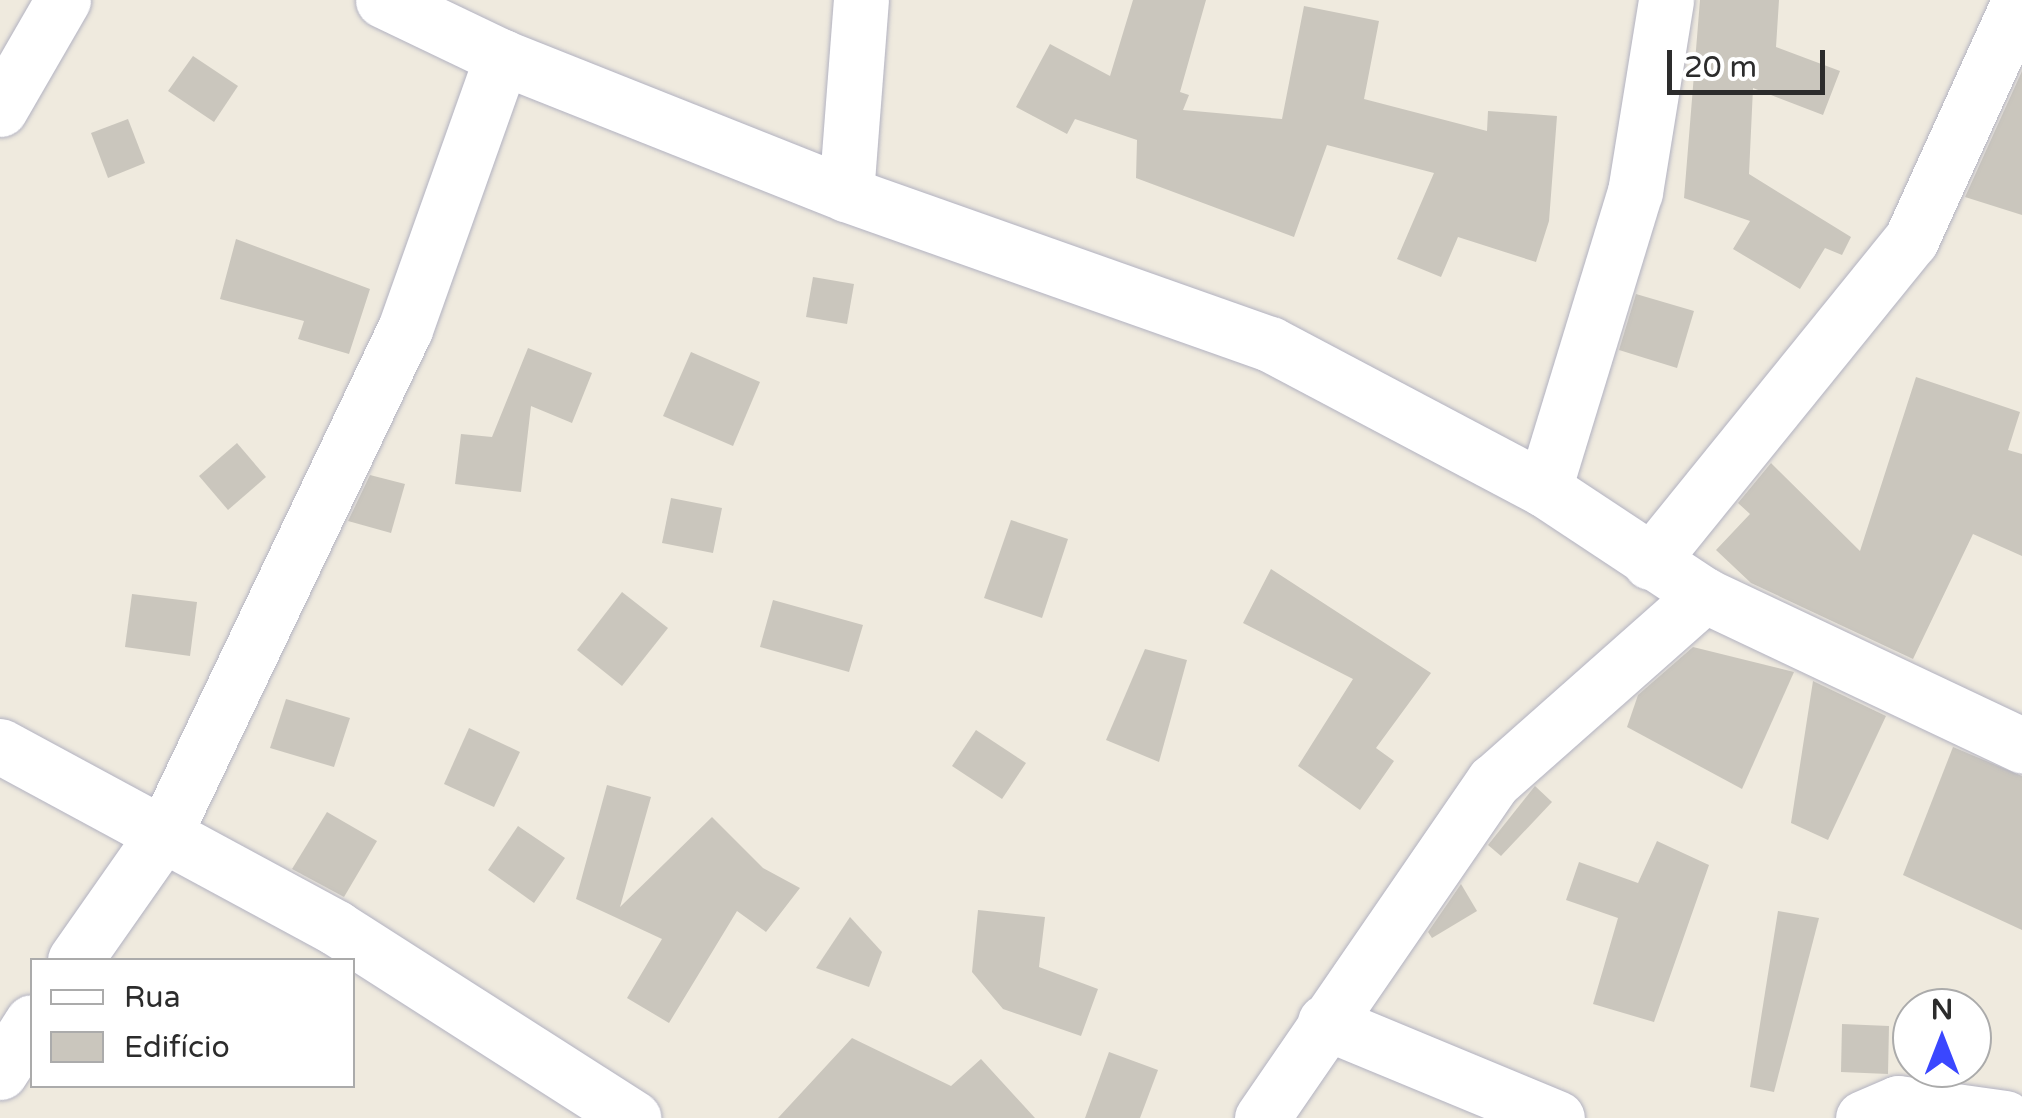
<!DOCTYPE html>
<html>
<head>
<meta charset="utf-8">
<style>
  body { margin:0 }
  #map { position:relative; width:2022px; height:1118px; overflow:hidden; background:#efeade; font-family:"Varela Round",sans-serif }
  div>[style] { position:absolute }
  .building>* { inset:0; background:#cac6bd }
  .roads { filter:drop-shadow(0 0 2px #b2b2c1) drop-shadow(0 0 2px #b2b2c1) }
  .minor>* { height:55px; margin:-27.5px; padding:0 27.5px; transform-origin:27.5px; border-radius:27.5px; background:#fff }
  span { translate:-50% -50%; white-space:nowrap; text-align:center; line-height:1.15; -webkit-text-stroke:8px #fff; paint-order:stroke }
  .legend { position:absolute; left:30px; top:958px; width:325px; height:130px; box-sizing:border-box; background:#fff; border:2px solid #ababab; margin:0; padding:12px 18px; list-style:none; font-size:30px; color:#2c2c2c }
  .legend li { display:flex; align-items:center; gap:20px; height:50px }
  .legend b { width:50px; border:2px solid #ababab }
  .north { position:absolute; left:1892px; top:988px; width:100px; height:100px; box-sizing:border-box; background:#fff; border:2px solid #ababab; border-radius:50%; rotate:0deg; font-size:28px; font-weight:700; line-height:40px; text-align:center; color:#2c2c2c }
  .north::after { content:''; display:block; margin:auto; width:35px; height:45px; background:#3a47ff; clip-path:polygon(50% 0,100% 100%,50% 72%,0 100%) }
  .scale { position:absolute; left:1667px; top:50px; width:158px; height:45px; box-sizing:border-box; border:5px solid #2c2c2c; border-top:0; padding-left:12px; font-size:30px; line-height:35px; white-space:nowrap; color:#2c2c2c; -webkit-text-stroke:8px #fff; paint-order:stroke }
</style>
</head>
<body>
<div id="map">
  <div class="building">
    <div style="clip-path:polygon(1133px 0,1206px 0,1180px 92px,1189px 95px,1183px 110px,1282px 119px,1304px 6px,1379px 21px,1364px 99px,1487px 131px,1488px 111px,1557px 116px,1549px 221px,1536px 262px,1458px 237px,1441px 277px,1397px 259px,1434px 173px,1327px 145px,1294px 237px,1136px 178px,1137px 140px,1075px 119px,1067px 134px,1016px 107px,1050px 44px,1110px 76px)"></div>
    <div style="clip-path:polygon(1700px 0,1779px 0,1776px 47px,1840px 71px,1823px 115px,1753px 88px,1749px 174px,1851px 237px,1842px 255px,1825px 248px,1800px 289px,1733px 249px,1750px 221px,1684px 198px)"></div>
    <div style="clip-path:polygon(193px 56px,238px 86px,214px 122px,168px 91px)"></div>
    <div style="clip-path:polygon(2022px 71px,2022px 215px,1965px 197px)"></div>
    <div style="clip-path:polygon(128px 119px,145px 163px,108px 178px,91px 133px)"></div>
    <div style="clip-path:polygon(236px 239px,370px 289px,349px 354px,298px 339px,304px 321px,220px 299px)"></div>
    <div style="clip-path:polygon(813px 277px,854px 284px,847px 324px,806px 317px)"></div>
    <div style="clip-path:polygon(1636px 294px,1694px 311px,1677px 368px,1619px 350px)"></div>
    <div style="clip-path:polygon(528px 348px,592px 373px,572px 423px,531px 406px,521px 492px,455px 484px,461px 434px,492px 437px)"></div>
    <div style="clip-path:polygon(691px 352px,760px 382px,733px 446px,663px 416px)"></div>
    <div style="clip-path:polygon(1916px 377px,2020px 412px,2008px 450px,2022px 454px,2022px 556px,1973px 534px,1913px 659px,1751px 583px,1716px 550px,1750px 514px,1738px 503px,1771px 463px,1860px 551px)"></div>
    <div style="clip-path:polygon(237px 443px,266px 477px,228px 510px,199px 476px)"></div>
    <div style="clip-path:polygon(370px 475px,405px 484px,391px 533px,348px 521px)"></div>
    <div style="clip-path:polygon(671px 498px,722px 508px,713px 553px,662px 543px)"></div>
    <div style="clip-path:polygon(1011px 520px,1068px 539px,1042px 618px,984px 598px)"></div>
    <div style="clip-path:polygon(1271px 569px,1431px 673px,1376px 748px,1394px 761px,1360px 810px,1298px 766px,1353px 679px,1243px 623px)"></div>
    <div style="clip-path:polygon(622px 592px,668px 628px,622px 686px,577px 650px)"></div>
    <div style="clip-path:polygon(132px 594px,197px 602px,190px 656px,125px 647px)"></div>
    <div style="clip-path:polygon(773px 600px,863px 625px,849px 672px,760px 647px)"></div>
    <div style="clip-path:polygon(1693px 647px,1794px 672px,1742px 789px,1627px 727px,1638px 695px)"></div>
    <div style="clip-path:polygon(1145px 649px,1187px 660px,1159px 762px,1106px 740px)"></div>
    <div style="clip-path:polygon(1813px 681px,1886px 716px,1828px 840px,1791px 823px)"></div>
    <div style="clip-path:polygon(286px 699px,350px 718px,334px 767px,270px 748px)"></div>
    <div style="clip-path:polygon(469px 728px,520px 752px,494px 807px,444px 784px)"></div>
    <div style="clip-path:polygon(976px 730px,1026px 763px,1002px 799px,952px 766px)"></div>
    <div style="clip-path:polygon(1953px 747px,2022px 776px,2022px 930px,1903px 875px)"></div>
    <div style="clip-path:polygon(607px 785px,651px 797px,620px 907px,712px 817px,763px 868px,800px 888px,766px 932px,737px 911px,669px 1023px,627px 998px,662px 939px,576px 899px)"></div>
    <div style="clip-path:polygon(1535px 786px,1552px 802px,1501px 856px,1488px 845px)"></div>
    <div style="clip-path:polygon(327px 812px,377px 841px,344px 897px,292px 869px)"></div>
    <div style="clip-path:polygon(518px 826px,565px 858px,534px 903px,488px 870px)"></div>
    <div style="clip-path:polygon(1657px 841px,1709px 865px,1654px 1022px,1593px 1004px,1618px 918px,1566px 900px,1579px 862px,1638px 883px)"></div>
    <div style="clip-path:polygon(1461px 884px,1477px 911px,1432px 938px,1428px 932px)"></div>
    <div style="clip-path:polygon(978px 910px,1045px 917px,1039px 967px,1098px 989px,1081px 1036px,1003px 1009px,972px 972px)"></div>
    <div style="clip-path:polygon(1778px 911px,1819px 918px,1774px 1092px,1750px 1087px)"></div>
    <div style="clip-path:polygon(850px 917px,882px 952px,869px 987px,816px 968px)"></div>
    <div style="clip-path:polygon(1842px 1024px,1889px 1026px,1888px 1074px,1841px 1072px)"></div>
    <div style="clip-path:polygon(852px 1038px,951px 1086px,981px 1059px,1035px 1118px,778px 1118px)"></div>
    <div style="clip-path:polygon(1109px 1052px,1158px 1070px,1140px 1118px,1085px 1118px)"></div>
  </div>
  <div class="roads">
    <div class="minor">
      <div style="left:383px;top:0;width:132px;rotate:25.6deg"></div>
      <div style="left:502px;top:57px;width:370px;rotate:21.7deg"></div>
      <div style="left:846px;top:194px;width:450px;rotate:19.5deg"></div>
      <div style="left:1270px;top:344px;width:310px;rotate:27.9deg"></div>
      <div style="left:1544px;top:489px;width:192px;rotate:33.5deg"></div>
      <div style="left:1704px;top:595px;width:352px;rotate:25.3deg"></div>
      <div style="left:0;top:109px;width:126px;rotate:-60deg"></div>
      <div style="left:846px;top:194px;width:195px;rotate:-85.6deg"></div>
      <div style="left:1544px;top:489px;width:311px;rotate:-73deg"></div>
      <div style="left:1635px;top:192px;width:194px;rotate:-80.8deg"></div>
      <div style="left:1650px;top:562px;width:414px;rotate:-51deg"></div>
      <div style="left:1911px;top:240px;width:264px;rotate:-65.6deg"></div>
      <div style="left:0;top:746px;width:382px;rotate:28.4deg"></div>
      <div style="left:336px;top:928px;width:353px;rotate:32.6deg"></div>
      <div style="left:75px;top:960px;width:159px;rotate:-55deg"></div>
      <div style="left:166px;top:830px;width:555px;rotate:-64.5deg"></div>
      <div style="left:405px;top:329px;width:289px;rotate:-70.4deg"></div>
      <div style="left:1325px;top:1022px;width:251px;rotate:22.5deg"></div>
      <div style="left:0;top:1072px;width:59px;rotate:-57.4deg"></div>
      <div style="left:1262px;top:1118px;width:409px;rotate:-55.5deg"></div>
      <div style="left:1494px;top:781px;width:281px;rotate:-41.5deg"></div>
      <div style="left:1863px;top:1118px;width:38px;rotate:-23deg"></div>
      <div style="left:1898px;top:1103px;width:108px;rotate:8deg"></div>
    </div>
  </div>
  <ul class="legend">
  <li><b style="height:12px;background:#fff"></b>Rua</li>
  <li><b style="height:28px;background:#cac6bd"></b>Edifício</li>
  </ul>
  <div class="north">N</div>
  <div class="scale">20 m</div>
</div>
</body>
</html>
